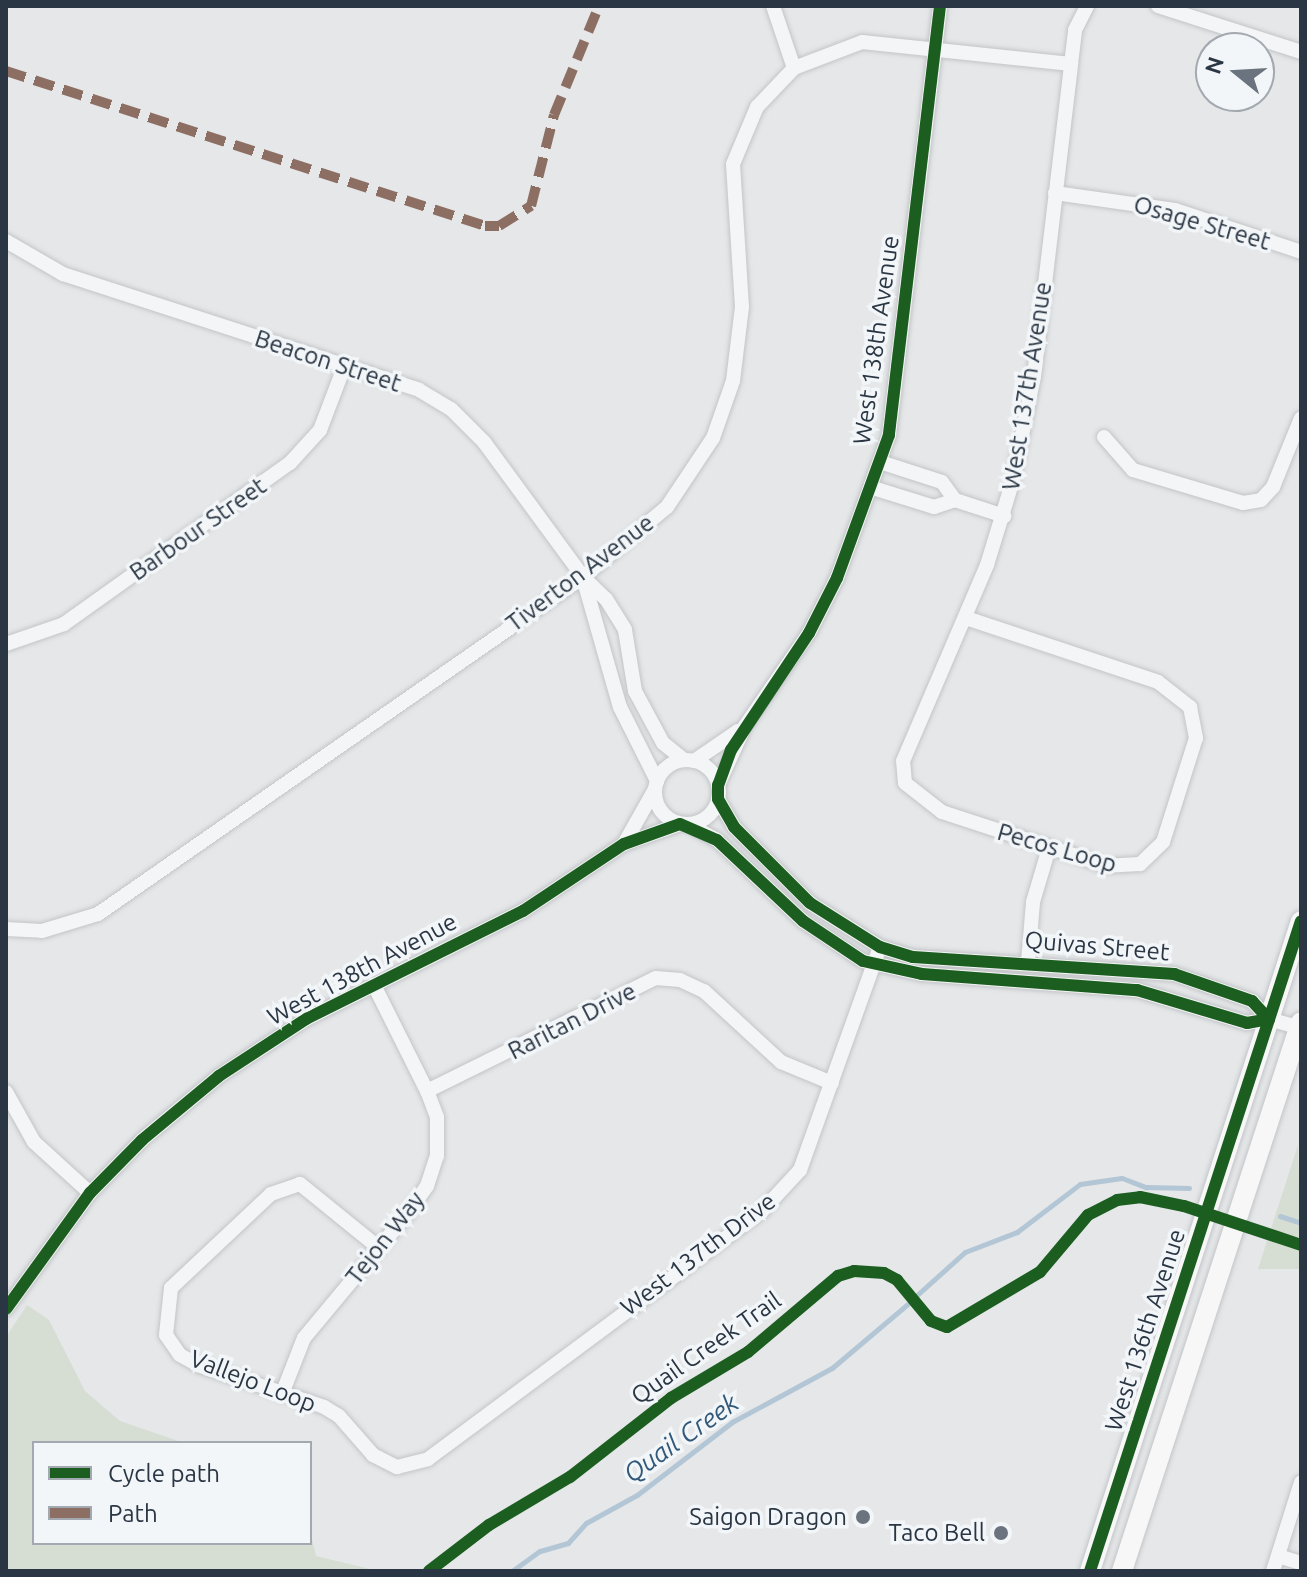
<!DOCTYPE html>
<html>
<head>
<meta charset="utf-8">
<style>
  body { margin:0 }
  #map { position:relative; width:1307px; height:1577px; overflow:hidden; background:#e5e7e9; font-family:Ubuntu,sans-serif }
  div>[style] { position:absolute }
  .green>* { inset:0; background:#d6ded4 }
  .stream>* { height:5px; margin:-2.5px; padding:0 2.5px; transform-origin:2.5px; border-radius:2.5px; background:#b3c6d5 }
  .roads { filter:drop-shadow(0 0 2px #c3c5c7) drop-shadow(0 0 2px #c3c5c7) }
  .street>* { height:14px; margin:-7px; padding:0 7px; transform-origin:7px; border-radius:7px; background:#f4f5f6 }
  .street>.ring { margin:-7px; padding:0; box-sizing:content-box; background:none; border:14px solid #f4f5f6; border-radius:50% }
  .secondary>* { height:20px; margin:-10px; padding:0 10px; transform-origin:10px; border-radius:10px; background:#f7f7f8 }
  .quiet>* { height:10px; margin-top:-5px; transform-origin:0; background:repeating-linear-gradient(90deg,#8d6e63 0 20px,transparent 0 30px) }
  .cycleway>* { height:12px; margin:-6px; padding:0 6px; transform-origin:6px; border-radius:6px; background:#1b5e20 }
  .dots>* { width:22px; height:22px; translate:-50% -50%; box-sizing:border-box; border:4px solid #f3f6f8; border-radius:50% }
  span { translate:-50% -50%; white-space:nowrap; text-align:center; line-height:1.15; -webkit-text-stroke:7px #f3f6f8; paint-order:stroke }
  .street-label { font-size:24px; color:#2a3644 }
  .poi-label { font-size:24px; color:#2a3644 }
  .right { translate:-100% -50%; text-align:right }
  .water-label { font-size:26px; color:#32597a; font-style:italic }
  .frame { position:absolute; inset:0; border:8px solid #2a3644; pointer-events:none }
  .legend { position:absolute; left:32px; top:1441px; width:280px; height:104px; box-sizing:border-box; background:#f3f6f8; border:2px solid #a3a9b0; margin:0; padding:10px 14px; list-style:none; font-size:24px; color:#2a3644 }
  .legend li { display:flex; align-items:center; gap:16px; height:40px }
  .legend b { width:40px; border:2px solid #a3a9b0 }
  .north { position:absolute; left:1195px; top:32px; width:80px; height:80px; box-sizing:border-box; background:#f3f6f8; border:2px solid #a3a9b0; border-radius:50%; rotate:288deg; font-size:22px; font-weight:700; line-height:32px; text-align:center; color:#2a3644 }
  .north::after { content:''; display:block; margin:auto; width:28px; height:36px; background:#6b747e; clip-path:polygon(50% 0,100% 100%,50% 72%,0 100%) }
</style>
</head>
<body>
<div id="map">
  <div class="green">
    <div style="clip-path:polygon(1298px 1145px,1301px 1269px,1258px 1269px)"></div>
    <div style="clip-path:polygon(27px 1305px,49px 1320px,85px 1391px,120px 1421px,184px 1443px,34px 1443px,34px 1543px,310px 1543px,310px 1531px,316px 1556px,378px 1571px,6px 1571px,6px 1337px)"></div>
  </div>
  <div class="stream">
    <div style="left:1280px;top:1216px;width:22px;rotate:18deg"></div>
    <div style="left:917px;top:1295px;width:64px;rotate:-41.9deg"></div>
    <div style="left:965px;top:1252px;width:56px;rotate:-21deg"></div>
    <div style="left:1017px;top:1232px;width:79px;rotate:-37.3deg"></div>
    <div style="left:1080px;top:1184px;width:42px;rotate:-8.1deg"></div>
    <div style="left:1122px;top:1178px;width:26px;rotate:21deg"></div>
    <div style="left:1146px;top:1187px;width:43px;rotate:1.3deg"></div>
    <div style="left:512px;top:1571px;width:34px;rotate:-36deg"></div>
    <div style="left:540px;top:1551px;width:29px;rotate:-16deg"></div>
    <div style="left:568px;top:1543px;width:27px;rotate:-48deg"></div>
    <div style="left:586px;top:1523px;width:58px;rotate:-28.8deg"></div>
    <div style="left:637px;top:1495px;width:120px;rotate:-37.5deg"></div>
    <div style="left:732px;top:1422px;width:114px;rotate:-28.4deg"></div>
    <div style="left:832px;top:1368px;width:102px;rotate:-40.2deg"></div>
  </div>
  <div class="roads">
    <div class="street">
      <div style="left:773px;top:6px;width:65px;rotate:71.3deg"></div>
      <div style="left:1158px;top:6px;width:150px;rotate:17.8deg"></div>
      <div style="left:1055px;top:193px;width:121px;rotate:8.1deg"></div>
      <div style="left:1175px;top:210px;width:133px;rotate:18.4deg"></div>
      <div style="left:6px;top:241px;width:66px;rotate:30.1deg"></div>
      <div style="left:63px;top:274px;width:374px;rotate:18deg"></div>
      <div style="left:419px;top:390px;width:37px;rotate:31deg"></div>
      <div style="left:451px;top:409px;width:47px;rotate:45deg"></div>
      <div style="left:484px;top:442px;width:167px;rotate:53.7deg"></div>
      <div style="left:583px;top:577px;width:32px;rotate:44deg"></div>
      <div style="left:606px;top:599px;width:36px;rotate:58deg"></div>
      <div style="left:625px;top:630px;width:62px;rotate:80.7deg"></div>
      <div style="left:635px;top:691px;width:59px;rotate:61.7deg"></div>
      <div style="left:663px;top:743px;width:27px;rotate:39deg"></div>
      <div style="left:1104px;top:437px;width:44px;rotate:48.7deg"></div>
      <div style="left:1133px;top:470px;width:115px;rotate:16.7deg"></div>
      <div style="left:1243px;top:503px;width:18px;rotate:-9deg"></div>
      <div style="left:1261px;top:500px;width:18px;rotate:-47deg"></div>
      <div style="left:1273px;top:487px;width:74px;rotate:-67.9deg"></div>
      <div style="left:880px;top:462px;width:65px;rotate:17.9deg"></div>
      <div style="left:942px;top:482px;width:22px;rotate:54deg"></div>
      <div style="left:873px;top:488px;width:64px;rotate:17.3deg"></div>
      <div style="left:934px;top:507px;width:22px;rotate:-18deg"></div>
      <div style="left:955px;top:500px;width:52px;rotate:18.1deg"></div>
      <div style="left:584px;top:581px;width:131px;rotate:74.1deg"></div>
      <div style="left:620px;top:707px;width:83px;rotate:63.4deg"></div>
      <div style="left:966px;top:618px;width:202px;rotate:18.4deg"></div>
      <div style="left:1158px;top:682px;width:41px;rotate:38deg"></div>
      <div style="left:1190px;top:707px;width:32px;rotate:79deg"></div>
      <div style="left:1196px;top:738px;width:109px;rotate:107.6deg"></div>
      <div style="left:1163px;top:842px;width:32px;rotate:136deg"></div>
      <div style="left:1140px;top:864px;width:33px;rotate:177deg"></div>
      <div style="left:1107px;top:866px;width:174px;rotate:-161.9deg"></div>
      <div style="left:942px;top:812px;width:47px;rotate:-141.9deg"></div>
      <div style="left:905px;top:783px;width:22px;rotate:-95deg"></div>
      <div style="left:903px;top:761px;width:213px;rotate:-66.8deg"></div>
      <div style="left:987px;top:565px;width:89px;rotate:-73deg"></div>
      <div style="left:1013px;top:480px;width:106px;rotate:-78.6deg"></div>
      <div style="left:1034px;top:376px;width:314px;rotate:-83.2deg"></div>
      <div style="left:6px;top:644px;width:61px;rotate:-19deg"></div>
      <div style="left:64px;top:624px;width:277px;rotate:-35.5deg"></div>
      <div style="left:290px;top:463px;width:45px;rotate:-47.7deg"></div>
      <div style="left:320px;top:430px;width:67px;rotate:-69.1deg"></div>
      <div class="ring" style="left:655px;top:760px;width:50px;height:50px"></div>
      <div style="left:694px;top:761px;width:53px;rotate:-34.3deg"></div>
      <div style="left:718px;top:785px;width:65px;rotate:-65.4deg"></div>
      <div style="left:745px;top:726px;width:113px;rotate:-55.5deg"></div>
      <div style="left:809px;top:633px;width:62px;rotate:-63deg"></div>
      <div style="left:837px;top:578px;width:152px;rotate:-70deg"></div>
      <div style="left:889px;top:435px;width:432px;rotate:-83.2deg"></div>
      <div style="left:718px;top:799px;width:32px;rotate:60deg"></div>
      <div style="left:734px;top:827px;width:107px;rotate:45deg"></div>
      <div style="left:810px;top:903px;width:83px;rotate:32.2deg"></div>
      <div style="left:880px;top:947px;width:34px;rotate:17deg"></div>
      <div style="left:913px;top:957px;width:262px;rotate:3.7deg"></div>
      <div style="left:1174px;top:974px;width:83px;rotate:19.1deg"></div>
      <div style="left:1252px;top:1001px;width:25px;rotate:47deg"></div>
      <div style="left:689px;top:825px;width:32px;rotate:28deg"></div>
      <div style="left:717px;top:840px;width:118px;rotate:43.3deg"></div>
      <div style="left:803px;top:921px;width:72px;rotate:33.7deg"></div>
      <div style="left:863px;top:961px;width:60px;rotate:12.4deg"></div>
      <div style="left:922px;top:974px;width:216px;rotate:4.3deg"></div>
      <div style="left:1137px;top:990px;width:115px;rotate:16.7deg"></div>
      <div style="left:1247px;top:1023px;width:22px;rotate:-10deg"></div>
      <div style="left:1269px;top:1019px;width:33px;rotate:16deg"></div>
      <div style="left:624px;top:844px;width:63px;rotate:-60.6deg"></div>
      <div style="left:6px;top:929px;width:36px;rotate:3deg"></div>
      <div style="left:42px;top:931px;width:59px;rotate:-16.9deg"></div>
      <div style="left:98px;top:914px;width:591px;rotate:-34.79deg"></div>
      <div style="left:583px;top:577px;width:109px;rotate:-39.8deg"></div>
      <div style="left:667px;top:507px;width:83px;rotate:-56.3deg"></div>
      <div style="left:713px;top:438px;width:60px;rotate:-70.7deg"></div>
      <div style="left:733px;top:381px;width:75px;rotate:-83.1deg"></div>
      <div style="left:742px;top:307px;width:143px;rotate:-93.6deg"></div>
      <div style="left:733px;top:164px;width:62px;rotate:-67.2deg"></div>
      <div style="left:757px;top:107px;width:54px;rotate:-46.5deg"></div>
      <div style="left:794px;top:68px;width:73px;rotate:-20.9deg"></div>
      <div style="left:862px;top:42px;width:210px;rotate:6deg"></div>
      <div style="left:1071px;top:64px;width:34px;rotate:-83deg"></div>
      <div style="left:1075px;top:30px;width:27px;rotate:-63deg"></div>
      <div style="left:1028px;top:962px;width:60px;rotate:-85.2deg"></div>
      <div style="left:1033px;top:902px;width:56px;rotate:-73.5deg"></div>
      <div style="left:427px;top:1091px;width:255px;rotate:-26.3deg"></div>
      <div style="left:656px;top:978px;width:24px;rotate:5deg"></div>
      <div style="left:680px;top:980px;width:26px;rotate:25deg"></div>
      <div style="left:704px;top:991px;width:105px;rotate:42.7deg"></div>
      <div style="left:781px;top:1062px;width:55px;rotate:22.4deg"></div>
      <div style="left:6px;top:1092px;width:57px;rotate:60.8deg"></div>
      <div style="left:34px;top:1142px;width:76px;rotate:42.3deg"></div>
      <div style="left:379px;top:1248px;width:102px;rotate:-141deg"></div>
      <div style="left:300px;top:1184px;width:31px;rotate:161deg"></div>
      <div style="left:271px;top:1194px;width:137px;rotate:136.8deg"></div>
      <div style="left:171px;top:1288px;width:47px;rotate:96.1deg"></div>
      <div style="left:166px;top:1335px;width:24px;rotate:55deg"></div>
      <div style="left:180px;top:1355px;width:21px;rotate:29deg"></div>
      <div style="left:198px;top:1365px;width:133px;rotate:18.4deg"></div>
      <div style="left:324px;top:1407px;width:17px;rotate:31deg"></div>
      <div style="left:339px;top:1416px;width:52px;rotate:48.9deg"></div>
      <div style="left:373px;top:1455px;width:27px;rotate:27deg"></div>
      <div style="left:397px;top:1467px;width:32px;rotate:-14deg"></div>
      <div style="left:428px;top:1459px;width:416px;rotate:-36.6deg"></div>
      <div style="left:762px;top:1211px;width:56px;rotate:-47.2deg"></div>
      <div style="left:800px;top:1170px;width:237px;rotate:-70.3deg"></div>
      <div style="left:6px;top:1309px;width:143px;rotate:-54.1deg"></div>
      <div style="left:90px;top:1193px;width:74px;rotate:-45.5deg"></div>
      <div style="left:142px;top:1140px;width:100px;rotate:-39.7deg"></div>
      <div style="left:219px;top:1076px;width:104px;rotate:-33.2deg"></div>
      <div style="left:306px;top:1019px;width:242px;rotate:-26.5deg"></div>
      <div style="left:523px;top:911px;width:121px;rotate:-33.6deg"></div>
      <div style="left:624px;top:844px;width:59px;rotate:-19.7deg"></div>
      <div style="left:282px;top:1394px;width:60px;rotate:-68.6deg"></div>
      <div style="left:304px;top:1338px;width:163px;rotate:-50.2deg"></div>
      <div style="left:408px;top:1213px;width:33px;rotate:-55deg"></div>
      <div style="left:427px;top:1186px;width:32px;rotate:-72deg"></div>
      <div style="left:437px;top:1156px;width:39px;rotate:-90deg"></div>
      <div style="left:437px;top:1117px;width:28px;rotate:-111deg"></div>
      <div style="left:427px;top:1091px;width:119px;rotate:-116.6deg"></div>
      <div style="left:1278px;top:1556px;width:24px;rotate:17deg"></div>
      <div style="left:1273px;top:1571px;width:93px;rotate:-72.5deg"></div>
    </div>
    <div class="secondary">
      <div style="left:1090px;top:1571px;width:683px;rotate:-72.02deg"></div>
      <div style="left:1122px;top:1571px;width:577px;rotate:-71.94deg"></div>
    </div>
  </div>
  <div class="quiet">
    <div style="left:6px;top:71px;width:503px;rotate:17.93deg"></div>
    <div style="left:485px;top:226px;width:14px"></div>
    <div style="left:499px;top:226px;width:38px;rotate:-32deg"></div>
    <div style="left:531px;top:206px;width:94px;rotate:-75.8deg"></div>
    <div style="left:554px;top:115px;width:118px;rotate:-67.6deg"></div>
  </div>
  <div class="cycleway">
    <div style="left:940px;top:6px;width:432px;rotate:96.8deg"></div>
    <div style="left:889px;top:435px;width:152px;rotate:110deg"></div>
    <div style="left:837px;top:578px;width:62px;rotate:117deg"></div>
    <div style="left:809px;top:633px;width:141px;rotate:123.7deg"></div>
    <div style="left:731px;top:750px;width:37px;rotate:110deg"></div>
    <div style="left:718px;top:785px;width:14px;rotate:90deg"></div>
    <div style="left:718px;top:799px;width:32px;rotate:60deg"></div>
    <div style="left:734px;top:827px;width:107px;rotate:45deg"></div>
    <div style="left:810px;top:903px;width:83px;rotate:32.2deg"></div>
    <div style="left:880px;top:947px;width:34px;rotate:17deg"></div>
    <div style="left:913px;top:957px;width:262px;rotate:3.7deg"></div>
    <div style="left:1174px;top:974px;width:83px;rotate:19.1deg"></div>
    <div style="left:1252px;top:1001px;width:25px;rotate:47deg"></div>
    <div style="left:6px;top:1309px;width:143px;rotate:-54.1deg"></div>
    <div style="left:90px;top:1193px;width:74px;rotate:-45.5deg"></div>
    <div style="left:142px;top:1140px;width:100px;rotate:-39.7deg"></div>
    <div style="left:219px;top:1076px;width:104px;rotate:-33.2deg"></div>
    <div style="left:306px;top:1019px;width:242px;rotate:-26.5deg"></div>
    <div style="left:523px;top:911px;width:121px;rotate:-33.6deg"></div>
    <div style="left:624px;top:844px;width:59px;rotate:-19.7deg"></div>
    <div style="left:680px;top:824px;width:40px;rotate:23.4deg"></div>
    <div style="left:717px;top:840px;width:118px;rotate:43.3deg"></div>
    <div style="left:803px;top:921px;width:72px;rotate:33.7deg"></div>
    <div style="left:863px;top:961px;width:60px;rotate:12.4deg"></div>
    <div style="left:922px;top:974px;width:216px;rotate:4.3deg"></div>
    <div style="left:1137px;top:990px;width:115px;rotate:16.7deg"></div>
    <div style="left:1247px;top:1023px;width:22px;rotate:-10deg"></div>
    <div style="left:429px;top:1571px;width:76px;rotate:-37.5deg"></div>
    <div style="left:489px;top:1525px;width:94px;rotate:-30.7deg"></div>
    <div style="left:570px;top:1477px;width:128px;rotate:-38deg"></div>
    <div style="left:671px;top:1398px;width:90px;rotate:-30.9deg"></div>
    <div style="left:748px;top:1352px;width:118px;rotate:-40.2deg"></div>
    <div style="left:838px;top:1276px;width:17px;rotate:-17deg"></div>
    <div style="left:854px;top:1271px;width:30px;rotate:4deg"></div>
    <div style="left:884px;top:1273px;width:15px;rotate:28deg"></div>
    <div style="left:897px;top:1280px;width:53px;rotate:50.3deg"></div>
    <div style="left:931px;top:1321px;width:17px;rotate:21deg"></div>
    <div style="left:947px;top:1327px;width:108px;rotate:-30.6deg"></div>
    <div style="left:1040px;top:1272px;width:75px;rotate:-49.9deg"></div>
    <div style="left:1088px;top:1215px;width:33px;rotate:-27deg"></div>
    <div style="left:1117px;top:1200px;width:23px;rotate:-7deg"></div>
    <div style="left:1140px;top:1197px;width:45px;rotate:11.6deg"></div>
    <div style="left:1184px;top:1206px;width:123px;rotate:18.4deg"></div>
    <div style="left:1090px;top:1571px;width:683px;rotate:-72.02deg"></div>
  </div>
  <div class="dots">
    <div style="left:863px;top:1517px;background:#6b747e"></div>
    <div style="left:1001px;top:1533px;background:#6b747e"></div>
  </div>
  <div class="street-label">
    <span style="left:1202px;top:223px;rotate:16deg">Osage Street</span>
    <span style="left:876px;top:340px;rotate:-82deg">West 138th Avenue</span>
    <span style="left:328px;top:361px;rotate:18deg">Beacon Street</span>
    <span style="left:1027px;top:386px;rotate:-81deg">West 137th Avenue</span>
    <span style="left:198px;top:529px;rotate:-35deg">Barbour Street</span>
    <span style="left:580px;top:573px;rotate:-37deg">Tiverton Avenue</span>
    <span style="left:1057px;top:848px;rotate:16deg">Pecos Loop</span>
    <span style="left:1097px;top:946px;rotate:5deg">Quivas Street</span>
    <span style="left:362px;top:969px;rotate:-28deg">West 138th Avenue</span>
    <span style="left:572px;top:1021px;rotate:-27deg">Raritan Drive</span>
    <span style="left:385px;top:1238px;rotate:-52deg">Tejon Way</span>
    <span style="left:698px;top:1254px;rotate:-37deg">West 137th Drive</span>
    <span style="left:1145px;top:1330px;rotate:-72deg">West 136th Avenue</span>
    <span style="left:706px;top:1348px;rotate:-35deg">Quail Creek Trail</span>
    <span style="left:253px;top:1381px;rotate:21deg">Vallejo Loop</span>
  </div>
  <div class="poi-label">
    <span class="right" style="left:847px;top:1517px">Saigon Dragon</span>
    <span class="right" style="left:985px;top:1533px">Taco Bell</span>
  </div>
  <div class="water-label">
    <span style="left:681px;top:1438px;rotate:-35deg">Quail Creek</span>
  </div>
  <div class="frame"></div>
  <ul class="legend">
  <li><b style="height:10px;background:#1b5e20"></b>Cycle path</li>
  <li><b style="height:10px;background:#8d6e63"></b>Path</li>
  </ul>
  <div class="north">N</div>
</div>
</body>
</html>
